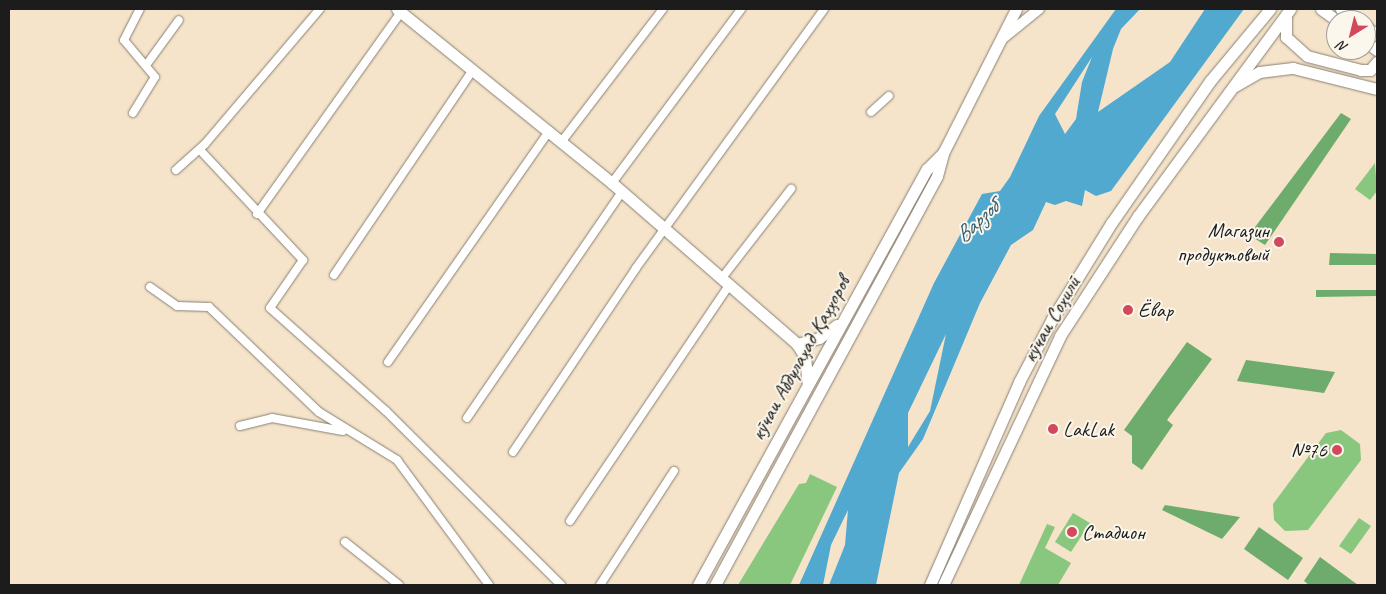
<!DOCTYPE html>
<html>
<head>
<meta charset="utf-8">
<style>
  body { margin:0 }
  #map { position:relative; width:1386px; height:594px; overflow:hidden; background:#f5e3ca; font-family:Caveat,sans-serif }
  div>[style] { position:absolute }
  .green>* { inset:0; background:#89c77e }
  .forest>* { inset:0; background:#6eac6d }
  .water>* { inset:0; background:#52a9cf }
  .roads { filter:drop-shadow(0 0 1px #888073) drop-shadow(0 0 1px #888073) }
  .minor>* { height:8px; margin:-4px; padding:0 4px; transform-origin:4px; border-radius:4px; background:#fff }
  .tertiary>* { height:10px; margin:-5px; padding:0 5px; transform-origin:5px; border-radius:5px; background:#fff }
  .secondary>* { height:11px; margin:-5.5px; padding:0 5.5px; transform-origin:5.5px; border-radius:5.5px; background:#fff }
  .dots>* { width:14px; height:14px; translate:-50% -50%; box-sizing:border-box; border:2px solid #fbf7ec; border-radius:50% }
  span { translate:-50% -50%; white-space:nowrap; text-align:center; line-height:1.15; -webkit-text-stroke:4px #fbf7ec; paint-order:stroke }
  .poi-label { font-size:21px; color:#1c1c1c }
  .right { translate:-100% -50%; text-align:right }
  .left { translate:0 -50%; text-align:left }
  .street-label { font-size:21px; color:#1c1c1c }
  .water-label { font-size:22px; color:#345b6d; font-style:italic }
  .frame { position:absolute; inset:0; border:10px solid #1c1c1c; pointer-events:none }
  .north { position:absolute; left:1326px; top:10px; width:50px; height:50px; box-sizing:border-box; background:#fbf7ec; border:1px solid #a29f99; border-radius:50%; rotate:216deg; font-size:14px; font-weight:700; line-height:20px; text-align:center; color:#1c1c1c }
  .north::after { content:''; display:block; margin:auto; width:18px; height:22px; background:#d1495b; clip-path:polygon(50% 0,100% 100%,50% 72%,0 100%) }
</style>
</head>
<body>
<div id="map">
  <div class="green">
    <div style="clip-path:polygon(1375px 163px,1377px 191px,1370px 200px,1355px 189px)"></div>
    <div style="clip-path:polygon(1341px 430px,1360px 444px,1361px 460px,1308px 530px,1285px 531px,1274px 520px,1273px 504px,1326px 433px)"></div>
    <div style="clip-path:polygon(810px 474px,837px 487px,790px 585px,738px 585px,799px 484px,806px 483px)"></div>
    <div style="clip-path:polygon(1073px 513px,1090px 523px,1071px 552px,1055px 542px)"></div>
    <div style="clip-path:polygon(1359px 518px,1371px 526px,1351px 554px,1339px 546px)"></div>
    <div style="clip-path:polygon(1047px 524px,1055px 527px,1045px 548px,1071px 563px,1058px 585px,1019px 585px)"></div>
  </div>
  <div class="forest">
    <div style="clip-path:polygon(1341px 113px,1351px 119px,1265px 245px,1249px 235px)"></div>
    <div style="clip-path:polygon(1330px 253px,1377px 254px,1377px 265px,1329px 265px)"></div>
    <div style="clip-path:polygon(1316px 290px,1377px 290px,1377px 296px,1316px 297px)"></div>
    <div style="clip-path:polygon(1187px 342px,1212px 359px,1167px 420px,1173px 425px,1142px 470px,1132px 463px,1132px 436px,1124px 430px)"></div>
    <div style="clip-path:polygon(1246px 360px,1335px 372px,1324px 393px,1237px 381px)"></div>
    <div style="clip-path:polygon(1165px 505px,1240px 517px,1222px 539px,1162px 510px)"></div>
    <div style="clip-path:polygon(1259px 527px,1303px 558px,1288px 580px,1244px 549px)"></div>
    <div style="clip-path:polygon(1320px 557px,1358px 585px,1309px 585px,1304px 581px)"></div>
  </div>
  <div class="water">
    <div style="clip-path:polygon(evenodd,1116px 9px,1140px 9px,1121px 29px,1113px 49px,1098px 112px,1170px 62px,1205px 9px,1244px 9px,1111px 191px,1096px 196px,1085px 190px,1082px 206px,1066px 201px,1055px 205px,1046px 202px,1033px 230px,1011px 245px,980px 303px,923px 439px,899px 473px,876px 585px,829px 585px,845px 545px,848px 510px,831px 545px,823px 585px,799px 585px,934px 283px,982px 194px,1000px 191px,1010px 177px,1039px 116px,1116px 9px,1092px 57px,1082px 82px,1076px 119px,1065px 134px,1055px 114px,1092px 57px,1116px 9px,946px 334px,930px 411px,908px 447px,908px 413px,946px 334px)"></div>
  </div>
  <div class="roads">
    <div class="minor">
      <div style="left:147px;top:64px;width:54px;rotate:-54deg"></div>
      <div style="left:871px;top:112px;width:24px;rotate:-42deg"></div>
      <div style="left:133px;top:113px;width:42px;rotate:-58.6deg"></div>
      <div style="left:155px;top:77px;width:48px;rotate:-130deg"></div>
      <div style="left:124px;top:40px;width:35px;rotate:-63deg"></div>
      <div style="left:562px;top:141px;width:166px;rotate:-52.6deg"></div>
      <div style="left:200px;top:150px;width:151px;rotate:46.9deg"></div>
      <div style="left:303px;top:260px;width:58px;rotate:124.5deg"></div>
      <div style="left:270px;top:308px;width:155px;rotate:41.6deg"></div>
      <div style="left:386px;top:411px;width:247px;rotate:44.8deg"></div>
      <div style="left:176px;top:170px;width:39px;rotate:-42deg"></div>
      <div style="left:205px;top:144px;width:177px;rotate:-49.6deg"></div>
      <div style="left:612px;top:183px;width:217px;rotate:-53.4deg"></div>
      <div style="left:257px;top:214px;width:248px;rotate:-54.5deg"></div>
      <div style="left:334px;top:275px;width:248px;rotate:-55.9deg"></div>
      <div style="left:722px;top:278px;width:113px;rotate:-52.2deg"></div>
      <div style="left:150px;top:287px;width:33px;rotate:35deg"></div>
      <div style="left:177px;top:306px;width:32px;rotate:2deg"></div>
      <div style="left:209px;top:307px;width:152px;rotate:43.7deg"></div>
      <div style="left:319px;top:412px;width:92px;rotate:31.6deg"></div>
      <div style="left:397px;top:460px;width:155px;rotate:53.6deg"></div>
      <div style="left:388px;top:362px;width:282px;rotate:-55.1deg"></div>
      <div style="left:467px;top:418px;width:274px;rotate:-55.6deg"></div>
      <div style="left:240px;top:426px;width:33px;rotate:-14deg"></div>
      <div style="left:272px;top:418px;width:72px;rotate:10.4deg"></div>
      <div style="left:513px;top:452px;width:221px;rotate:-56.2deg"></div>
      <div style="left:636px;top:268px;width:320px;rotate:-54deg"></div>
      <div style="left:570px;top:521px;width:286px;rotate:-56deg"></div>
      <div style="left:345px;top:542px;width:69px;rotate:38.5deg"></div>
      <div style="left:600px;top:585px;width:136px;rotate:-57deg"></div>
    </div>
    <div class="tertiary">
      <div style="left:1002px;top:39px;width:48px;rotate:-39deg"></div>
    </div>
    <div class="secondary">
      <div style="left:397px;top:9px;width:277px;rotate:39deg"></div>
      <div style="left:612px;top:183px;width:245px;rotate:41deg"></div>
      <div style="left:797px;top:344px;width:15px;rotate:58deg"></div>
      <div style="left:805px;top:357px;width:27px;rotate:84deg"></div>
      <div style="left:1321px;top:9px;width:19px;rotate:36deg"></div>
      <div style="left:1341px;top:9px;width:19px;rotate:35deg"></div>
      <div style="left:1286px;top:16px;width:21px;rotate:90deg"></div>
      <div style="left:1286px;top:37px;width:28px;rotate:42deg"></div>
      <div style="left:1307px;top:56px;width:56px;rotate:14.5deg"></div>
      <div style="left:1361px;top:70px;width:9px"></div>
      <div style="left:1370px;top:70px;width:11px;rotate:-49deg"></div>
      <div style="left:1366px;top:27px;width:14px;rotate:36deg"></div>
      <div style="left:1366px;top:42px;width:14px;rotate:36deg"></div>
      <div style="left:1235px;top:86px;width:28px;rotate:-30deg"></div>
      <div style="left:1259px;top:72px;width:34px;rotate:-7deg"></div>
      <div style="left:1293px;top:68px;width:87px;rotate:14deg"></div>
      <div style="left:797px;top:344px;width:23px;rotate:-15deg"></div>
      <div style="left:819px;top:338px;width:22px;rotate:-36deg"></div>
      <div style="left:698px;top:585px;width:475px;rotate:-61.2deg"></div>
      <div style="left:927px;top:169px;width:23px;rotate:-45deg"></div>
      <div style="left:715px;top:585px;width:465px;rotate:-61.5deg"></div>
      <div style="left:937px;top:176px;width:24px;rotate:-75deg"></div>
      <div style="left:943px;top:153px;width:161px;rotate:-63.1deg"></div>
      <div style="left:930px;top:585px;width:222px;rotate:-66.3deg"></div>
      <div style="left:1019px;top:382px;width:71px;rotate:-62.4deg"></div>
      <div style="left:1052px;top:319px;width:114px;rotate:-58.3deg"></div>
      <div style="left:1112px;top:222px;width:172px;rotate:-55.2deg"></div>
      <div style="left:1210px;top:81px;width:94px;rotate:-50.2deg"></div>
      <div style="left:943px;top:585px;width:275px;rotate:-64.8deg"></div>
      <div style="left:1060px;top:336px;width:143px;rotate:-57deg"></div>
      <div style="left:1138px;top:216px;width:257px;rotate:-53.7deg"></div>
    </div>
  </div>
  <div class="dots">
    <div style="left:1279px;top:242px;background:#d1495b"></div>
    <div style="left:1128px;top:310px;background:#d1495b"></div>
    <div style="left:1053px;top:429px;background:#d1495b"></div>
    <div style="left:1337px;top:450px;background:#d1495b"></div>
    <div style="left:1072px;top:532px;background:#d1495b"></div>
  </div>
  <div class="poi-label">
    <span class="right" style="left:1269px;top:242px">Магазин<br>продуктовый</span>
    <span class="left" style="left:1138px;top:310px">Ёвар</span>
    <span class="left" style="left:1063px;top:429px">LakLak</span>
    <span class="right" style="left:1327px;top:450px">№76</span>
    <span class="left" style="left:1082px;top:532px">Стадион</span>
  </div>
  <div class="street-label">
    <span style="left:1051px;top:319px;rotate:-60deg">кӯчаи Соҳилӣ</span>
    <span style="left:800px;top:358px;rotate:-61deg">кӯчаи Абдулаҳад Қаҳҳоров</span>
  </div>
  <div class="water-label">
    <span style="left:977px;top:222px;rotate:-43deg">Варзоб</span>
  </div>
  <div class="frame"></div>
  <div class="north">N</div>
</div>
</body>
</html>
